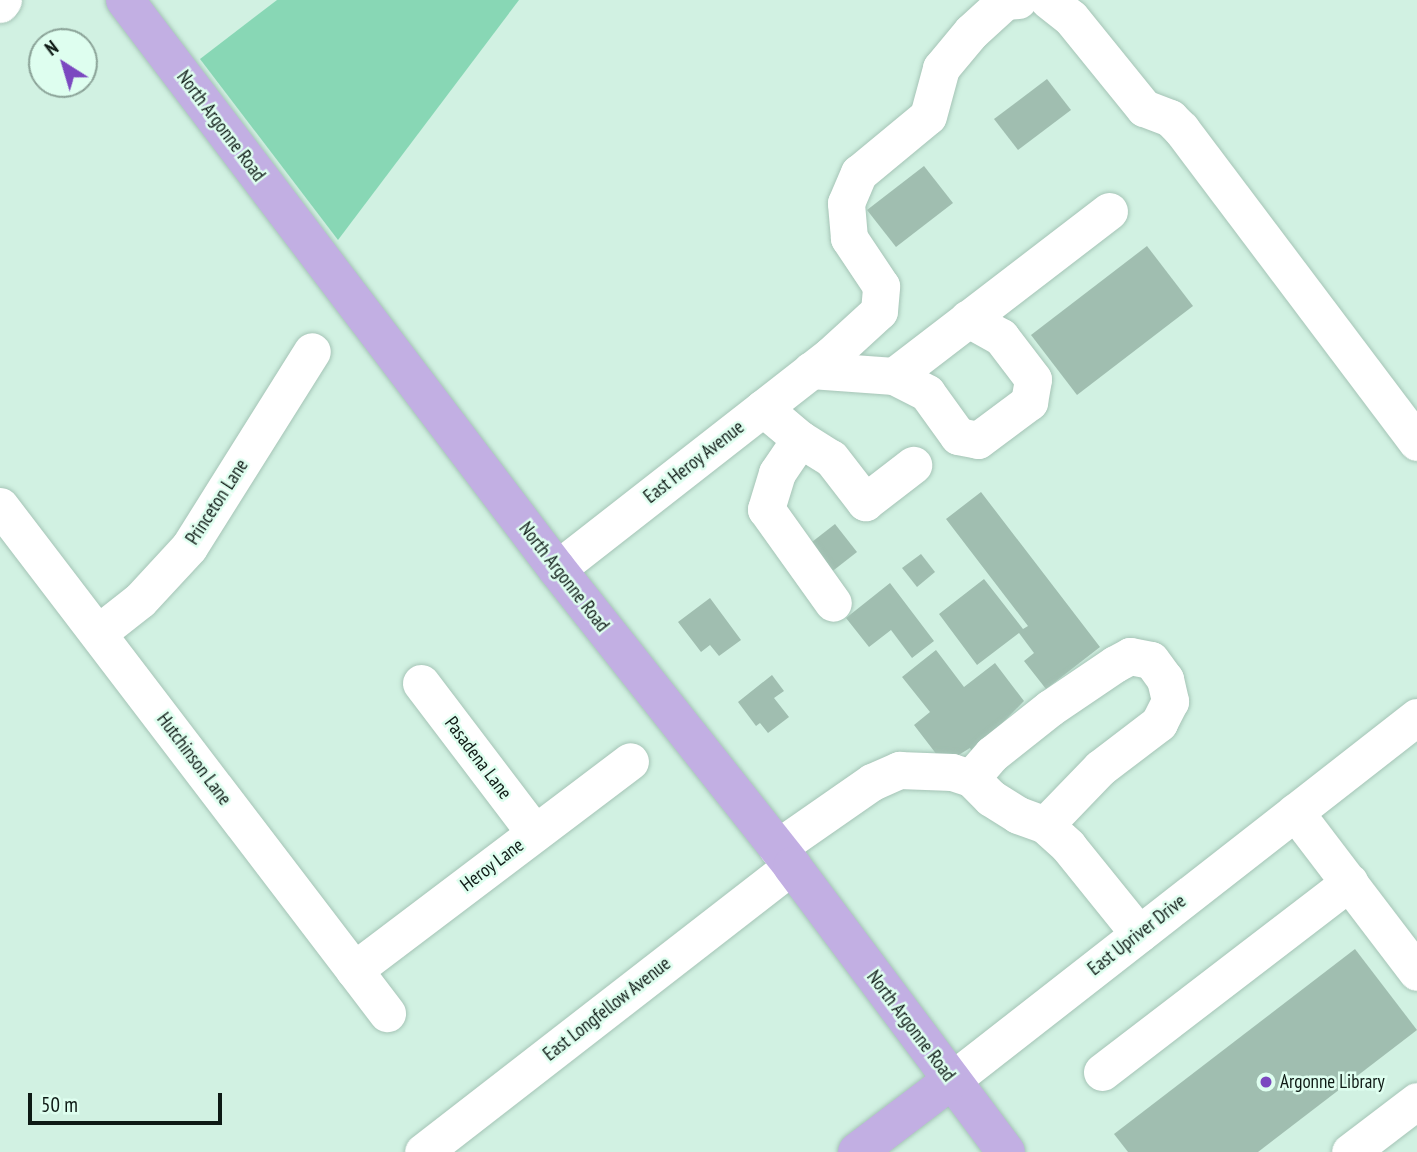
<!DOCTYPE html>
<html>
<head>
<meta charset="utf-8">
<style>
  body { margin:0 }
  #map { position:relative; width:1417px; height:1152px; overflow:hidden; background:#d1f1e2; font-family:"PT Sans Narrow",sans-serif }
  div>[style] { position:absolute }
  .green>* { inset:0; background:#88d7b5 }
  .building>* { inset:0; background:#a0beb0 }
  .roads { filter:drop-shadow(0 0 2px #a5c4b6) drop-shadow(0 0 2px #a5c4b6) }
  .minor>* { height:37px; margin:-18.5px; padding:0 18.5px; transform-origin:18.5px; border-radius:18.5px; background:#fff }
  .major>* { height:38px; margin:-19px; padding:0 19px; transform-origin:19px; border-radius:19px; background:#c2afe3 }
  .dots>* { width:19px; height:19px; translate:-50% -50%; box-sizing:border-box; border:4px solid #defeef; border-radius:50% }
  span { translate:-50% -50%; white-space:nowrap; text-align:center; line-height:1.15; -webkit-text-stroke:5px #defeef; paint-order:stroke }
  .street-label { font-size:19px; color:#0e1a15 }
  .poi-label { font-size:19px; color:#0e1a15 }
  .left { translate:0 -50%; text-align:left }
  .north { position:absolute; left:28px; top:28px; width:70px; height:70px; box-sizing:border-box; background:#defeef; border:2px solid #8ba398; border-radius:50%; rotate:323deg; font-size:19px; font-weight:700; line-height:28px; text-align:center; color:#0e1a15 }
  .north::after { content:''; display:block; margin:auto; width:24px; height:32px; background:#7b48c0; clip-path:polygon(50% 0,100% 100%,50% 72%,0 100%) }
  .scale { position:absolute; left:28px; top:1093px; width:194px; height:32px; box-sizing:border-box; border:4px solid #0e1a15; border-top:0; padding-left:9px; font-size:21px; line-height:24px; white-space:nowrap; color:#0e1a15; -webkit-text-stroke:5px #defeef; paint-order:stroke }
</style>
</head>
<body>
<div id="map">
  <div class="green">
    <div style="clip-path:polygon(277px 0,519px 0,338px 240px,200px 59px)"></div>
  </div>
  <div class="building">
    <div style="clip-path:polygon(1047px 79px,1071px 110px,1018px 150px,994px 119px)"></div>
    <div style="clip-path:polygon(924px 166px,953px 203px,896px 247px,867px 210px)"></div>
    <div style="clip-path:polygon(1147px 246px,1193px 306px,1077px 395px,1031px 335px)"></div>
    <div style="clip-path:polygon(981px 492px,1100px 647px,1046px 689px,1024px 661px,1034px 653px,1019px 633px,977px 665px,939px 614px,984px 579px,1023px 629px,1028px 626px,946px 519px)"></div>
    <div style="clip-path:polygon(835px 524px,857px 552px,825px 577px,803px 549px)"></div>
    <div style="clip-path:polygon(921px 554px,935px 572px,917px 587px,902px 568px)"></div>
    <div style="clip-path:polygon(890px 583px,934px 641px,912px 658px,891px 630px,869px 647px,846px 618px)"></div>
    <div style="clip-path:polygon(710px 598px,741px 640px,719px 656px,710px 645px,701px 652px,678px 622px)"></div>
    <div style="clip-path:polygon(936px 650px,964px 687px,995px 663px,1024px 701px,973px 753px,970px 748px,944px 764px,914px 725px,930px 712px,902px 677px)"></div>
    <div style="clip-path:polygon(772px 675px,784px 691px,774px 698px,789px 717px,768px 733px,760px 723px,756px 726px,738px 702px)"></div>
    <div style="clip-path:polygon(1355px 949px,1417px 1030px,1258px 1152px,1128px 1152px,1114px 1134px)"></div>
  </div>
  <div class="roads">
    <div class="minor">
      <div style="left:1048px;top:0;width:29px;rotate:38deg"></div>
      <div style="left:1071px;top:18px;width:116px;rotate:51deg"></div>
      <div style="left:1144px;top:108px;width:28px;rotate:21deg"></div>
      <div style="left:1170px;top:118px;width:16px;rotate:45deg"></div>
      <div style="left:1181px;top:129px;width:392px;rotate:53deg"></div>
      <div style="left:0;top:4px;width:5px;rotate:-53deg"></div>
      <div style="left:811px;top:370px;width:83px;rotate:4.1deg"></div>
      <div style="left:894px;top:376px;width:271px;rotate:-37.5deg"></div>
      <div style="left:894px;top:376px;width:37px;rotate:27deg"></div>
      <div style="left:927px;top:393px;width:53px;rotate:54.2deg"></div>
      <div style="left:958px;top:436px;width:20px;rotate:11deg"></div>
      <div style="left:978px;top:440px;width:64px;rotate:-36.7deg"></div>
      <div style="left:1029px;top:402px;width:23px;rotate:-80deg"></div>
      <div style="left:1033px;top:379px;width:53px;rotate:-127.3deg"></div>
      <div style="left:1001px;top:337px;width:38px;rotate:-151deg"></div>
      <div style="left:763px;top:408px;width:48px;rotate:40deg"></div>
      <div style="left:800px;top:439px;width:36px;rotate:32deg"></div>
      <div style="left:831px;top:458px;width:56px;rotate:52.3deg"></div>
      <div style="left:865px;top:502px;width:61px;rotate:-37.6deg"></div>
      <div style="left:800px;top:439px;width:41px;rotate:124.1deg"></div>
      <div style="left:777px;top:473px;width:38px;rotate:107deg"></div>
      <div style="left:766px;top:509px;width:115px;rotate:54.5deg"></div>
      <div style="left:0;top:506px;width:638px;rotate:52.65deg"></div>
      <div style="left:557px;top:569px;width:348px;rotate:-38deg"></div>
      <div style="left:831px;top:355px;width:65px;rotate:-42.5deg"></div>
      <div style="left:879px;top:311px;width:25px;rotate:-85deg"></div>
      <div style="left:881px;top:286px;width:58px;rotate:-123.7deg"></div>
      <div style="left:849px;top:238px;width:35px;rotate:-95deg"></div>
      <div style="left:846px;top:203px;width:33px;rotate:-67deg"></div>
      <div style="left:859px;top:173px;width:89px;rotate:-39.6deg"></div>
      <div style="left:928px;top:116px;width:50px;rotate:-74.8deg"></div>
      <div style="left:941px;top:68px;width:47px;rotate:-50.2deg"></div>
      <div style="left:971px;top:32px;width:46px;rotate:-42.4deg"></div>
      <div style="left:1005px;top:1px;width:13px;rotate:-4deg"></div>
      <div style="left:98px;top:633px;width:53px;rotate:-38.2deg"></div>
      <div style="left:140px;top:600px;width:72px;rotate:-47.2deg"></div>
      <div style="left:189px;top:547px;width:231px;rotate:-57.9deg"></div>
      <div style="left:421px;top:683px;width:188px;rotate:52.8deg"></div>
      <div style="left:971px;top:778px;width:32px;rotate:-49deg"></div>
      <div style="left:992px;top:754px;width:74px;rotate:-38.4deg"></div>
      <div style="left:1050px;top:708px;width:78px;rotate:-34.1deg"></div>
      <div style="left:1115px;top:664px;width:17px;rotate:-28deg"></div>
      <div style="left:1130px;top:656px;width:21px;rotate:11deg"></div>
      <div style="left:1151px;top:660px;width:24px;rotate:54deg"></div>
      <div style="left:1165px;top:679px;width:23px;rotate:77deg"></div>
      <div style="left:1170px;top:701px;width:25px;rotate:117deg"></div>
      <div style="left:1159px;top:723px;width:74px;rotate:142.7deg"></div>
      <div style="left:1100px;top:768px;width:79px;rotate:134deg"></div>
      <div style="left:1295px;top:812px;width:201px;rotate:52.7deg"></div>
      <div style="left:777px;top:848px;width:116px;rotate:-34.8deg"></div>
      <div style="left:872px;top:782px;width:30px;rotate:-24deg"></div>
      <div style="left:899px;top:770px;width:53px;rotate:2.2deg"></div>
      <div style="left:952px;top:772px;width:20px;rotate:18deg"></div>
      <div style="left:971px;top:778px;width:28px;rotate:45deg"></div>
      <div style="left:991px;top:798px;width:32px;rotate:32deg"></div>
      <div style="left:1018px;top:815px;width:29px;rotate:20deg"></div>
      <div style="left:1045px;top:825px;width:31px;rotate:42deg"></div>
      <div style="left:1068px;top:846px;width:113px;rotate:51.1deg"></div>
      <div style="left:354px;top:970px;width:346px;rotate:-37.1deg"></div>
      <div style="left:1102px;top:1072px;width:312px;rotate:-37.5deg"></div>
      <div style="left:952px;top:1080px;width:590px;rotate:-37.98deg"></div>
      <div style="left:423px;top:1152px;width:467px;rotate:-37.8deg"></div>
      <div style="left:1350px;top:1152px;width:84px;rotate:-37.3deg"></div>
    </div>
    <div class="major">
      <div style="left:125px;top:0;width:714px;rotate:52.79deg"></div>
      <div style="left:557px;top:569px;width:379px;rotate:51.6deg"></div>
      <div style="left:792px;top:866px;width:357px;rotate:53.2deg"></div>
      <div style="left:857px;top:1152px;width:119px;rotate:-37.2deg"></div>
    </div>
  </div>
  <div class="dots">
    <div style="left:1266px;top:1082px;background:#7b48c0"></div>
  </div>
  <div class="street-label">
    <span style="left:221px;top:126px;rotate:53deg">North Argonne Road</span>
    <span style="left:694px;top:462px;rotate:-38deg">East Heroy Avenue</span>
    <span style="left:217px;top:502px;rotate:-57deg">Princeton Lane</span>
    <span style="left:564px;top:577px;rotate:52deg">North Argonne Road</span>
    <span style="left:478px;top:758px;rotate:53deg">Pasadena Lane</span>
    <span style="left:194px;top:759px;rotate:53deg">Hutchinson Lane</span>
    <span style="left:492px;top:865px;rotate:-37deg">Heroy Lane</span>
    <span style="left:1137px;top:935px;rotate:-38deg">East Upriver Drive</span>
    <span style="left:607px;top:1009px;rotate:-38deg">East Longfellow Avenue</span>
    <span style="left:911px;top:1026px;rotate:53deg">North Argonne Road</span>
  </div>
  <div class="poi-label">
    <span class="left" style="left:1280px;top:1082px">Argonne Library</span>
  </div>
  <div class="north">N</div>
  <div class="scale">50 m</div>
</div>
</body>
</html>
